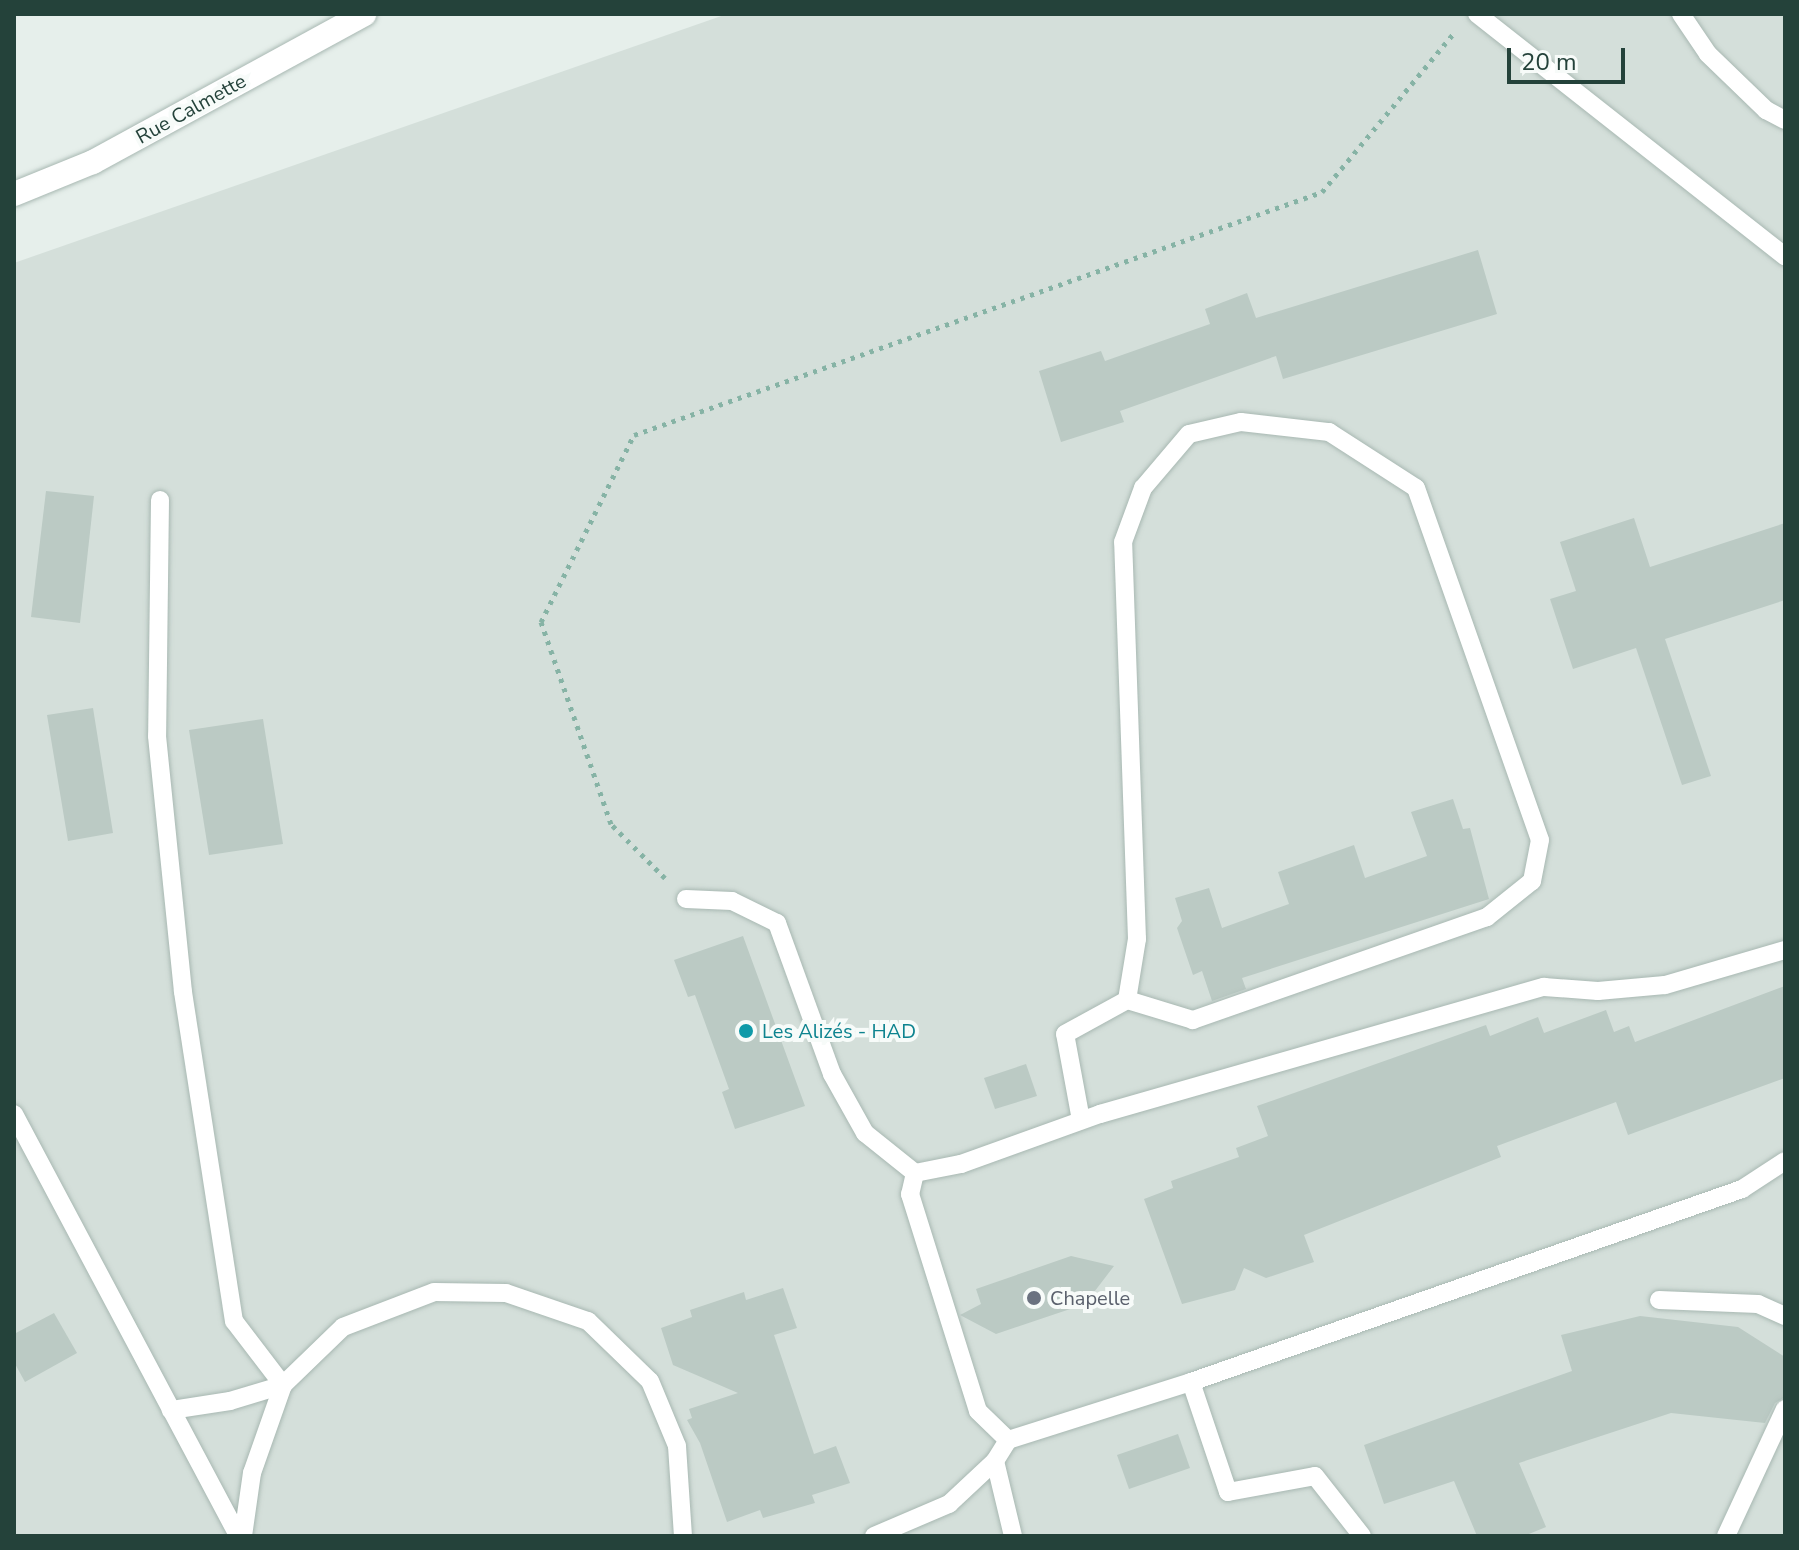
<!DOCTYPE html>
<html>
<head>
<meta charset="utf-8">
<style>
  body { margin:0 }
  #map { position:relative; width:1799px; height:1550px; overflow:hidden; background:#e6efeb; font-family:"Nunito Sans",sans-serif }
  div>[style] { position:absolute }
  .built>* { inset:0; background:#d4dfda }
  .building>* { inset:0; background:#bbcac4 }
  .path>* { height:5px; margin-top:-2.5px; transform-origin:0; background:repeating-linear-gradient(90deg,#86b3a5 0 4px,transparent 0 10px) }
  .roads { filter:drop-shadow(0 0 2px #a8b8b2) drop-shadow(0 0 2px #a8b8b2) }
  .service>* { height:18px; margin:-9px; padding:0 9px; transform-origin:9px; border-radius:9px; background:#fff }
  .minor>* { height:24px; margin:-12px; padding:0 12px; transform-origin:12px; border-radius:12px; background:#fff }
  .dots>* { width:22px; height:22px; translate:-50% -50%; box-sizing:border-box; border:4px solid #f7fbf9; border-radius:50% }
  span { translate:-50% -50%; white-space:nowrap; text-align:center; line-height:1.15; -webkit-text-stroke:8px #f7fbf9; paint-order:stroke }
  .street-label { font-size:20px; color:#24423a }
  .culture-label { font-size:20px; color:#0d838f }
  .left { translate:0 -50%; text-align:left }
  .worship-label { font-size:20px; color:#5b616d }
  .frame { position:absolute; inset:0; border:16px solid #24423a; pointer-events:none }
  .scale { position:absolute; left:1507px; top:48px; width:118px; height:36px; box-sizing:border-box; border:4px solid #24423a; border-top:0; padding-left:10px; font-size:24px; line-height:28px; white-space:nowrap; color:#24423a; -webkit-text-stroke:6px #f7fbf9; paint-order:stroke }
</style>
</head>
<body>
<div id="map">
  <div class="built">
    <div style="clip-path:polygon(727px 14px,1785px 14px,1785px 1536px,14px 1536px,14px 263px)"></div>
  </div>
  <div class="building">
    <div style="clip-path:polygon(1478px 250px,1497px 314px,1283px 379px,1276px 356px,1120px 411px,1124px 422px,1061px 442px,1039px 371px,1101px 351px,1105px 361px,1210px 324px,1205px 309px,1247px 293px,1256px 318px)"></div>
    <div style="clip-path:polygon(46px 491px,94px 496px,80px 623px,31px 617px)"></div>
    <div style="clip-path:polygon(1634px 518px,1650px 567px,1785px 523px,1785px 600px,1665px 639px,1711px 776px,1682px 785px,1636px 648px,1573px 669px,1550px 599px,1576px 591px,1560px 542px)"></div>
    <div style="clip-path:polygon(93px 708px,113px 833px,68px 841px,47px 715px)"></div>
    <div style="clip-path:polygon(263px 719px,283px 844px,209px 855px,189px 730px)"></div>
    <div style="clip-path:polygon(1453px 799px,1463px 829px,1470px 828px,1489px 899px,1242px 978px,1246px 989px,1212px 1001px,1202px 971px,1193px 975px,1177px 928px,1182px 921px,1175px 898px,1209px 888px,1222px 928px,1289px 904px,1278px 872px,1354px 845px,1365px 878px,1427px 856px,1411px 812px)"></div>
    <div style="clip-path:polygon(743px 936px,805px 1106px,735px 1129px,722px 1092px,729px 1089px,695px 995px,688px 997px,674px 960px)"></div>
    <div style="clip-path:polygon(1785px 986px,1785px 1078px,1628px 1135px,1616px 1102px,1497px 1146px,1501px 1157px,1304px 1235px,1314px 1262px,1266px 1278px,1244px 1268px,1235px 1290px,1182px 1304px,1144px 1199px,1173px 1188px,1171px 1181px,1239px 1157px,1236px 1148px,1268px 1136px,1257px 1106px,1486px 1025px,1490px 1036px,1538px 1017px,1544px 1033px,1606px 1010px,1614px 1032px,1629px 1026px,1635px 1042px)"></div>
    <div style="clip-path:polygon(1026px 1064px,1037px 1096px,995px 1109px,984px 1078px)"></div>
    <div style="clip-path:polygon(1071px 1256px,1114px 1266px,1085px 1304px,996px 1334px,960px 1315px,981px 1304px,976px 1289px)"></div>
    <div style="clip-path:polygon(783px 1288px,797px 1328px,774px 1335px,814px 1454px,836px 1446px,850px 1483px,812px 1495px,815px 1503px,763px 1518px,760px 1510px,727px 1522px,700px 1443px,687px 1420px,692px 1418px,689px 1409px,738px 1393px,673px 1365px,661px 1328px,692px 1317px,690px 1310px,744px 1292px,746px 1300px)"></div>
    <div style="clip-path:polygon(54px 1313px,77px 1353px,25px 1382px,14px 1362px,14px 1334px)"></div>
    <div style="clip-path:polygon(1640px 1316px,1738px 1327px,1785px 1357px,1785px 1397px,1775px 1403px,1765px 1423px,1671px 1413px,1519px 1463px,1546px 1527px,1524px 1536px,1477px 1536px,1454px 1481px,1384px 1504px,1364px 1445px,1572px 1371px,1561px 1335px)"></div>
    <div style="clip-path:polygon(1178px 1434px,1190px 1468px,1129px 1489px,1117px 1455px)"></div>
  </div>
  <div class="path">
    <div style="left:665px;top:878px;width:76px;rotate:-135deg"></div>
    <div style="left:611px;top:824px;width:214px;rotate:-109.1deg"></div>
    <div style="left:541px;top:622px;width:209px;rotate:-63.6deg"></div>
    <div style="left:634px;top:435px;width:730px;rotate:-19.45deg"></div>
    <div style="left:1322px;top:192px;width:208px;rotate:-50.3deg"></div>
  </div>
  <div class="roads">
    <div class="service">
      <div style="left:1477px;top:14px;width:392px;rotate:38.2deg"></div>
      <div style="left:1681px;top:14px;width:48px;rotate:56deg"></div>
      <div style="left:1708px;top:54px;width:81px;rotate:44deg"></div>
      <div style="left:1766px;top:110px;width:21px;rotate:28deg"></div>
      <div style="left:160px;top:500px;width:236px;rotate:90.7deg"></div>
      <div style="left:157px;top:736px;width:257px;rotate:84.2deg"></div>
      <div style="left:183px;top:992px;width:333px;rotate:81.2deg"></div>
      <div style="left:234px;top:1321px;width:81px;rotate:52.6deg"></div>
      <div style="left:283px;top:1385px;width:55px;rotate:163.2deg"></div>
      <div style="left:230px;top:1401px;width:60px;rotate:171.3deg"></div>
      <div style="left:686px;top:899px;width:46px;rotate:2.5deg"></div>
      <div style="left:732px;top:901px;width:50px;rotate:26.1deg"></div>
      <div style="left:777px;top:923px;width:161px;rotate:70deg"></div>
      <div style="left:832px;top:1074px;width:68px;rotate:60.8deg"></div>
      <div style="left:865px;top:1133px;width:64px;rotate:38.7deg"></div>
      <div style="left:915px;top:1173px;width:47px;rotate:-11.1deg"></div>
      <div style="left:961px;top:1164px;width:148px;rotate:-19.8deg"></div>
      <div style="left:1100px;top:1114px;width:462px;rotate:-16deg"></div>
      <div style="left:1544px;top:987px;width:54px;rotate:4.2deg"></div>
      <div style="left:1598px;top:991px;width:67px;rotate:-5.1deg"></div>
      <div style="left:1665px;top:985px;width:125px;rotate:-16.3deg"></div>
      <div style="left:14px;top:1114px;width:478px;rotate:62deg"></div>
      <div style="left:1081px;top:1120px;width:87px;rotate:-100.5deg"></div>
      <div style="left:1065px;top:1034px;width:71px;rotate:-28.7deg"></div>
      <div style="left:1127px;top:1000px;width:62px;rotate:-80.7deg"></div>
      <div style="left:1137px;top:939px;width:397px;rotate:-92deg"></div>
      <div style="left:1123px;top:542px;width:58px;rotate:-69.7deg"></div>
      <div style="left:1143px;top:488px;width:71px;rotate:-49.6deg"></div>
      <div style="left:1189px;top:434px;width:53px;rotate:-13deg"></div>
      <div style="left:1241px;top:422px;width:89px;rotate:6.5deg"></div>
      <div style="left:1329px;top:432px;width:103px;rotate:32.8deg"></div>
      <div style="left:1416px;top:488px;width:373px;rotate:70.6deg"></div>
      <div style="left:1540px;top:840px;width:42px;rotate:101deg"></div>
      <div style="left:1532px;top:881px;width:58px;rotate:141.3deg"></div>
      <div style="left:1487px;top:917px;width:312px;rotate:160.7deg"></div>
      <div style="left:1193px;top:1020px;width:69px;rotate:-163.1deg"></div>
      <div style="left:915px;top:1173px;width:22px;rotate:103deg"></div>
      <div style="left:910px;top:1194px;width:227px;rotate:72.6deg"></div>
      <div style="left:978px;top:1411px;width:42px;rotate:44deg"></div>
      <div style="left:1659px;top:1300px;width:99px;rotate:2.3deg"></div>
      <div style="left:1758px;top:1304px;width:30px;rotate:24deg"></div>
      <div style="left:1191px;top:1382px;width:116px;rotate:71.4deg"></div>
      <div style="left:1228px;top:1492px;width:88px;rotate:-10.4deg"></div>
      <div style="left:1315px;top:1476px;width:76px;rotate:51.9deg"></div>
      <div style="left:995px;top:1461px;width:77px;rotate:76.5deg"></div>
      <div style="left:243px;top:1536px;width:64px;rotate:-81.9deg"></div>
      <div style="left:252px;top:1473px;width:93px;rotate:-70.6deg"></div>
      <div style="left:283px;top:1385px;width:83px;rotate:-44deg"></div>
      <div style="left:343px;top:1327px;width:97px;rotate:-21deg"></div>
      <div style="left:434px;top:1292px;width:72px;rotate:0.8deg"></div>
      <div style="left:506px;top:1293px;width:87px;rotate:18.9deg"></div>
      <div style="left:588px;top:1321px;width:86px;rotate:44.1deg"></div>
      <div style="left:650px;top:1381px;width:70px;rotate:67.4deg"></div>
      <div style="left:677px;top:1446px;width:90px;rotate:86.2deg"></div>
      <div style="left:874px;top:1536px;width:82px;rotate:-23.1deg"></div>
      <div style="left:949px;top:1504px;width:63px;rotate:-43.1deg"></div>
      <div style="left:995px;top:1461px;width:25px;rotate:-58deg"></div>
      <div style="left:1008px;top:1440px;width:192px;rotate:-17.6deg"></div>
      <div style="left:1191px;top:1382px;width:584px;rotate:-19.3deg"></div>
      <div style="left:1742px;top:1189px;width:51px;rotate:-33.1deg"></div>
      <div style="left:1726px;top:1536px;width:140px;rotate:-65.1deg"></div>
    </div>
    <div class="minor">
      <div style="left:14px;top:194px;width:85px;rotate:-22.1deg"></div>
      <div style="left:93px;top:162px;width:309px;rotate:-28.6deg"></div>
    </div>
  </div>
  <div class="dots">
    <div style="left:746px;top:1031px;background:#0f9aa8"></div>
    <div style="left:1034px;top:1298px;background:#6b7280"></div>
  </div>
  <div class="street-label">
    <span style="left:191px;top:109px;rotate:-29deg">Rue Calmette</span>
  </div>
  <div class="culture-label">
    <span class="left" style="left:762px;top:1031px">Les Alizés - HAD</span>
  </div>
  <div class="worship-label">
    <span class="left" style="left:1050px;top:1298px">Chapelle</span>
  </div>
  <div class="frame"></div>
  <div class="scale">20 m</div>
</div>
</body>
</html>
